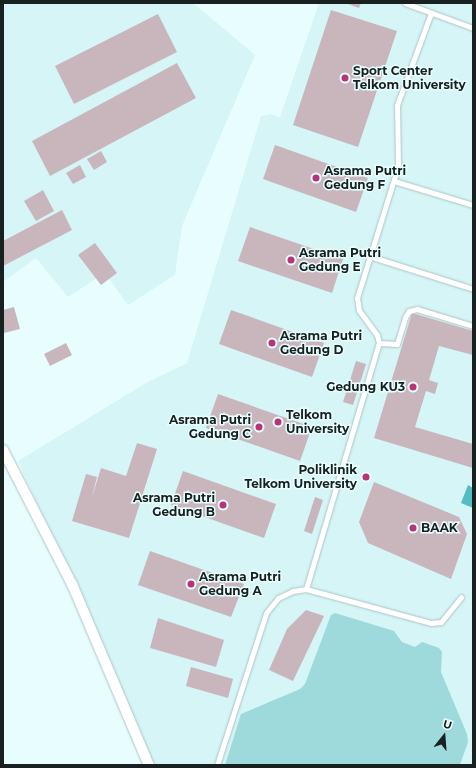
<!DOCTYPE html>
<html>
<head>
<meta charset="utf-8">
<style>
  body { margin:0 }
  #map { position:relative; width:476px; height:768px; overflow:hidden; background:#e8fefe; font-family:Montserrat,sans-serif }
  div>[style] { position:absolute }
  .built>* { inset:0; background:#d5f5f6 }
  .green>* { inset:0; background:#9ed9dc }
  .water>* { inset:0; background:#52bdc2 }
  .building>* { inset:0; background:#c9b6bd }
  .roads { filter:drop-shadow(0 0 1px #afc4c5) drop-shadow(0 0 1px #afc4c5) }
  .lane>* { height:5px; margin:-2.5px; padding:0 2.5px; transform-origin:2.5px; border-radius:2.5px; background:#fff }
  .street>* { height:10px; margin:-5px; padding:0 5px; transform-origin:5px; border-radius:5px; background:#fff }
  .dots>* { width:11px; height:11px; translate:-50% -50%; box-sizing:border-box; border:2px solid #e8fefe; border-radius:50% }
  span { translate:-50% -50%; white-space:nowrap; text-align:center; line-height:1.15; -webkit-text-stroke:3px #e8fefe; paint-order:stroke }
  .poi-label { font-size:12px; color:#182020; font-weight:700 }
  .left { translate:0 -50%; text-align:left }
  .right { translate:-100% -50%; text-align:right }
  .frame { position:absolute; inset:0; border:4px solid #182020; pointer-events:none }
  .north { position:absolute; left:424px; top:716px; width:40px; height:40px; -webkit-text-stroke:3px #e8fefe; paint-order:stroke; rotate:17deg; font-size:11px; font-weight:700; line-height:16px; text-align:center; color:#182020 }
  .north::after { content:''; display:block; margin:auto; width:14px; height:18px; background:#182020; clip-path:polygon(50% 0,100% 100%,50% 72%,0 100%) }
</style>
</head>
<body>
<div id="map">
  <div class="built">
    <div style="clip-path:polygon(3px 3px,193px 3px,255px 55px,182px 226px,175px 275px,128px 305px,105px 273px,68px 297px,36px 258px,3px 282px)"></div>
    <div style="clip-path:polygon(319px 3px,473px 3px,473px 765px,154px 765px,18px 461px,146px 383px,187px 363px,261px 116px,270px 114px,280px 117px)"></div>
  </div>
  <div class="green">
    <div style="clip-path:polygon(335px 613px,394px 631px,402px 642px,415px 647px,422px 642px,439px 648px,442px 652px,441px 672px,467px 734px,468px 742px,460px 765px,225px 765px,241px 714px,300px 689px,305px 684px,331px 615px)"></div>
  </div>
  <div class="water">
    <div style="clip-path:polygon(468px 485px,473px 488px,473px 508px,461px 503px)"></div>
  </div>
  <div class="building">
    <div style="clip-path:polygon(345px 3px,361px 3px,359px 8px)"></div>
    <div style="clip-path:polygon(331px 10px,397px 31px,358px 147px,293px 125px)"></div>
    <div style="clip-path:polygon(158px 14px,177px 52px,74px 104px,55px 66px)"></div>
    <div style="clip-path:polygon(177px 63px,196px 98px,50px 176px,32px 141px)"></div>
    <div style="clip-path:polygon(275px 145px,368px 178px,356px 212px,263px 179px)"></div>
    <div style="clip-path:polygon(101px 151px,107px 162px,94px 170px,87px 159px)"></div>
    <div style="clip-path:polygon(80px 165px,86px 177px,73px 184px,66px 173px)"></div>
    <div style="clip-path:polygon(43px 190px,54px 211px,36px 221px,24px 201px)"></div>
    <div style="clip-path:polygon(62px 210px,72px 230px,3px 266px,3px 241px)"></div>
    <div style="clip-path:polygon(250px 227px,343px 259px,332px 293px,238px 261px)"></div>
    <div style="clip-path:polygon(95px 243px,117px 273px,101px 285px,78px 255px)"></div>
    <div style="clip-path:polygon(14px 307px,20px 329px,4px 333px,3px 310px)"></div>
    <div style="clip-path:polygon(231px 310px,324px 343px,312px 377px,219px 344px)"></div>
    <div style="clip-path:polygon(412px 313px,473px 331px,473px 355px,439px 346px,429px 380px,438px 383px,435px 394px,426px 391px,415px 427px,473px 444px,473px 468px,374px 438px)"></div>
    <div style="clip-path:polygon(66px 343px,72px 355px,50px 366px,44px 354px)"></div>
    <div style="clip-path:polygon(356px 361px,366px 364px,353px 405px,343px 402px)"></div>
    <div style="clip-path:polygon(218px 394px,312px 427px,300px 461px,206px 428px)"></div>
    <div style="clip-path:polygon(137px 443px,157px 449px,129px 538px,72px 521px,86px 474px,97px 477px,92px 497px,101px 468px,126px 476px)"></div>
    <div style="clip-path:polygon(183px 471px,276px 504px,264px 538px,171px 505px)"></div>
    <div style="clip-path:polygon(374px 482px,459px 517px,467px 534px,451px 579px,368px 543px,359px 522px)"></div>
    <div style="clip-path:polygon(315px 497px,323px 500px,312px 534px,304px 531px)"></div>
    <div style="clip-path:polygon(150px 551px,244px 584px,231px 617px,138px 585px)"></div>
    <div style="clip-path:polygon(306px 610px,324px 616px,293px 681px,269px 670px,287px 629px)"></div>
    <div style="clip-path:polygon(158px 618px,224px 640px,216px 667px,150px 648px)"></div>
    <div style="clip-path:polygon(191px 667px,233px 679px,228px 698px,186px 686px)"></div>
  </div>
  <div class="roads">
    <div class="lane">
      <div style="left:405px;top:3px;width:72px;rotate:20.2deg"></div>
      <div style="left:394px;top:181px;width:83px;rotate:16.9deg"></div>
      <div style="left:369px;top:256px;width:109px;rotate:17.6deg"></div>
      <div style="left:379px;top:343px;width:18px;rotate:3deg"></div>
      <div style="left:397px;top:344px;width:28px;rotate:-73deg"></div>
      <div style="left:405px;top:317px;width:7px;rotate:-56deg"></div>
      <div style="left:409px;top:311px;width:8px;rotate:-14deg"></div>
      <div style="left:417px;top:309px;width:59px;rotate:16.9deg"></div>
      <div style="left:306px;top:589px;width:257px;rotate:-73.5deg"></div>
      <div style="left:379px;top:343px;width:8px;rotate:-104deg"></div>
      <div style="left:377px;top:335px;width:31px;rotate:-126deg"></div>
      <div style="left:359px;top:310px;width:12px;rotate:-99deg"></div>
      <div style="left:357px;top:298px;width:138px;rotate:-72.7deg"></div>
      <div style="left:398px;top:166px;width:61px;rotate:-90.9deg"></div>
      <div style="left:397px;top:105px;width:98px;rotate:-69.7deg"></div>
      <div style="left:217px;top:765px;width:160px;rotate:-72.1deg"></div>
      <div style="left:266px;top:613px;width:19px;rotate:-51deg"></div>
      <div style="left:278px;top:598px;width:17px;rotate:-25deg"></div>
      <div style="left:293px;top:591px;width:13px;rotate:-9deg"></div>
      <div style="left:306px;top:589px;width:130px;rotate:15.2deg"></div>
      <div style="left:431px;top:623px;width:10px;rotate:-6deg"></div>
      <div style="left:441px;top:622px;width:32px;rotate:-51deg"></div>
    </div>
    <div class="street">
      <div style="left:3px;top:450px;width:151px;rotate:62.8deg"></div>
      <div style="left:72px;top:584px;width:197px;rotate:67deg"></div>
    </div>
  </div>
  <div class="dots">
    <div style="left:345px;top:78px;background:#b83378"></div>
    <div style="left:316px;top:178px;background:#b83378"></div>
    <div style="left:291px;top:260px;background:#b83378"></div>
    <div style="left:272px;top:343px;background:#b83378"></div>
    <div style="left:413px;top:387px;background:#b83378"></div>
    <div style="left:278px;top:422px;background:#b83378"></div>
    <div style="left:259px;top:427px;background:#b83378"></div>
    <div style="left:366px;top:477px;background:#b83378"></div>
    <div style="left:223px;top:505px;background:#b83378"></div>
    <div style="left:413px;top:528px;background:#b83378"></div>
    <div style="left:191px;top:584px;background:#b83378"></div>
  </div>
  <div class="poi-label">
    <span class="left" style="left:353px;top:78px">Sport Center<br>Telkom University</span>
    <span class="left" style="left:324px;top:178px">Asrama Putri<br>Gedung F</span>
    <span class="left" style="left:299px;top:260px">Asrama Putri<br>Gedung E</span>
    <span class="left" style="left:280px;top:343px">Asrama Putri<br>Gedung D</span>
    <span class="right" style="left:405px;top:387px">Gedung KU3</span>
    <span class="left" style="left:286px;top:422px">Telkom<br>University</span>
    <span class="right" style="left:251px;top:427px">Asrama Putri<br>Gedung C</span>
    <span class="right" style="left:357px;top:477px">Poliklinik<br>Telkom University</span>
    <span class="right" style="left:215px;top:505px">Asrama Putri<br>Gedung B</span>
    <span class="left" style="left:421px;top:528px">BAAK</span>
    <span class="left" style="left:199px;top:584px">Asrama Putri<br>Gedung A</span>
  </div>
  <div class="frame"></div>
  <div class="north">U</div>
</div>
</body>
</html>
